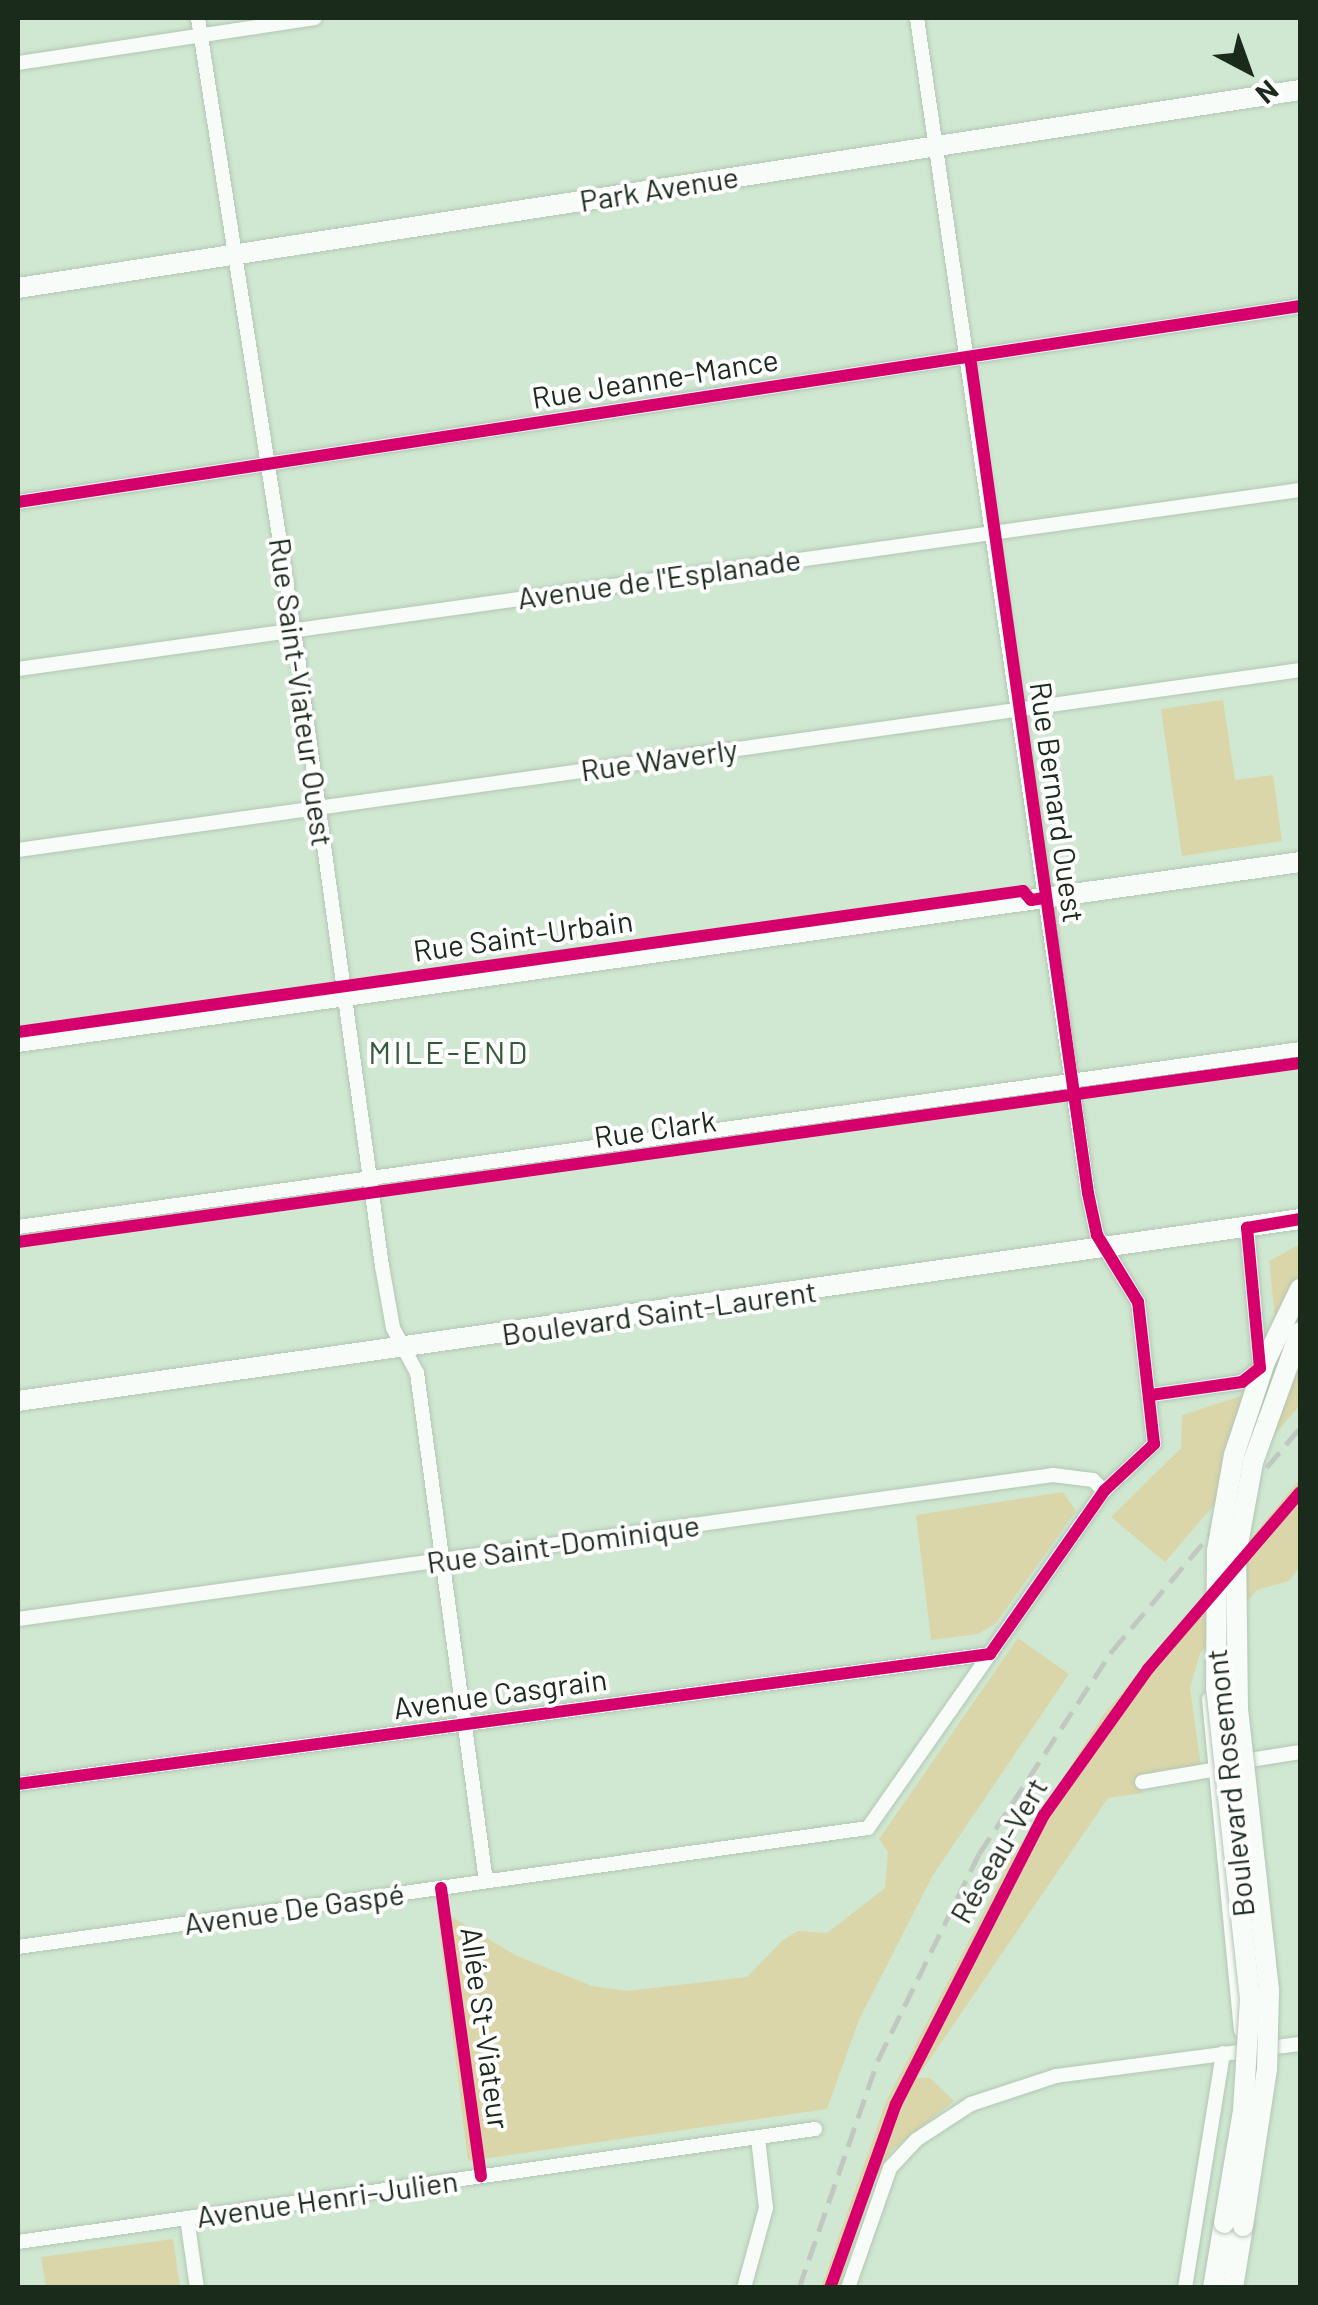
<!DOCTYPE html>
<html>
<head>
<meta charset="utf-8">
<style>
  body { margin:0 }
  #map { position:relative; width:1318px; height:2305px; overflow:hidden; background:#d0e8d1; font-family:Barlow,sans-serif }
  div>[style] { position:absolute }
  .green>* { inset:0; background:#dad6aa }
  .roads { filter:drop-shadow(0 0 2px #b3c6b4) drop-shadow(0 0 2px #b3c6b4) }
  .minor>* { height:14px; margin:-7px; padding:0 7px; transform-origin:7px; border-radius:7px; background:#f8fcf8 }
  .secondary>* { height:20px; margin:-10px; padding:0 10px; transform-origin:10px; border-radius:10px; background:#f8fcf8 }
  .rail>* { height:5px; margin-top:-2.5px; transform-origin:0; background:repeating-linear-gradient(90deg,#c1c8c1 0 20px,transparent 0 30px) }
  .bridges { filter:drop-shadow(0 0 2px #b3c6b4) drop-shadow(0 0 2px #b3c6b4) }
  .secondary-bridge>* { height:20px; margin:-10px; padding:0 10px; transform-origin:10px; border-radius:10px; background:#f8fcf8 }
  .cycleway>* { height:12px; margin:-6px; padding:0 6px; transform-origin:6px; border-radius:6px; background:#d6006c }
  span { translate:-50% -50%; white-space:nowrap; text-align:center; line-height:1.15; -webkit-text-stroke:8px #fff; paint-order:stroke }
  .street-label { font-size:30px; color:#1a2b1c }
  .neighbourhood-label { font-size:32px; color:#335b39; letter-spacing:2.5px }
  .frame { position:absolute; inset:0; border:20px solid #1a2b1c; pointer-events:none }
  .north { position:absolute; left:1198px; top:20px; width:100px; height:100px; -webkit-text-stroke:8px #fff; paint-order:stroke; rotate:139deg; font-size:28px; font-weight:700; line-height:40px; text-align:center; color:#1a2b1c }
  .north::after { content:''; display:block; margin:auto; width:35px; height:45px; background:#1a2b1c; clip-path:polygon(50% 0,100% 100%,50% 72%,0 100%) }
</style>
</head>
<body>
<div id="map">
  <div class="green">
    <div style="clip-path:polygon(1223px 700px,1235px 780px,1273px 775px,1282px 841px,1182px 856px,1161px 709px)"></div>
    <div style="clip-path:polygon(1300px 1244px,1300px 1405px,1165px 1562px,1111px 1517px,1181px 1448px,1182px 1415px,1251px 1393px,1278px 1346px,1269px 1261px)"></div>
    <div style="clip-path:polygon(1300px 1479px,1300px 1567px,1289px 1581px,1257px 1590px,1200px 1653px,1190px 1688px,1201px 1766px,1158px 1770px,1158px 1776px,1140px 1780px,1143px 1793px,1108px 1798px,917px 2078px,930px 2078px,954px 2101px,891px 2151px,874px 2181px,839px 2287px,821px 2288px,885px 2104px,1010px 1861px,1102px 1717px)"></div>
    <div style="clip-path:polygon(1063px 1492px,1076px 1511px,995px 1624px,978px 1634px,931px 1640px,916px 1515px)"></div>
    <div style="clip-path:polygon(1018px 1638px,1069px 1674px,933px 1875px,859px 2020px,827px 2109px,468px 2161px,437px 1908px,515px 1955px,592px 1986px,627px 1991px,747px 1977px,783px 1940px,798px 1931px,827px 1933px,885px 1888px,888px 1852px,879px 1839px)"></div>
    <div style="clip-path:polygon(173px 2239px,180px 2286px,46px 2287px,41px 2257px)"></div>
  </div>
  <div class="roads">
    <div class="minor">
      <div style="left:198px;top:18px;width:647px;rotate:81.11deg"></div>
      <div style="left:298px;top:657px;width:615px;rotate:82.15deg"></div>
      <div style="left:382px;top:1266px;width:63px;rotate:79.9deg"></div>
      <div style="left:393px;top:1328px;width:51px;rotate:61.9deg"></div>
      <div style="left:417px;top:1373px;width:513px;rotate:82.27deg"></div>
      <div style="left:18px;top:63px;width:300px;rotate:-8.6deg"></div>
      <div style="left:18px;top:502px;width:1297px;rotate:-8.69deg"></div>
      <div style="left:18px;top:669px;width:1294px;rotate:-7.95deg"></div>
      <div style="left:18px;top:850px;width:1295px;rotate:-7.99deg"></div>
      <div style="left:18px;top:1227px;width:1294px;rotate:-7.9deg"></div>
      <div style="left:1151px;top:1395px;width:92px;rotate:-8.1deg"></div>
      <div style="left:1242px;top:1382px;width:23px;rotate:-38deg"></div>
      <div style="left:1260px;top:1368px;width:141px;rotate:-95.3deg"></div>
      <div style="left:18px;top:1619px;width:1045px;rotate:-7.92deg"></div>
      <div style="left:1053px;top:1475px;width:40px;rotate:7.1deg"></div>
      <div style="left:1093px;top:1480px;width:16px;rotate:45deg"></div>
      <div style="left:1209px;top:1699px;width:333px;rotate:84.5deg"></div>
      <div style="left:1237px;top:1762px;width:64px;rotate:-9deg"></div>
      <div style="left:1142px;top:1782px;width:76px;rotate:-9.8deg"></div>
      <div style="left:18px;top:1784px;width:981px;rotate:-7.62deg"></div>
      <div style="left:18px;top:1947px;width:858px;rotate:-7.97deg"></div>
      <div style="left:868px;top:1828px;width:411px;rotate:-55deg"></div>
      <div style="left:1104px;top:1491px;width:69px;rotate:-43.2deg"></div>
      <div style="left:1154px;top:1444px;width:143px;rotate:-96.4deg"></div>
      <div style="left:1138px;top:1302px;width:79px;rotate:-121.5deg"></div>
      <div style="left:1097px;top:1235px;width:43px;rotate:-102.1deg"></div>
      <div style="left:1088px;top:1193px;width:1187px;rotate:-98.28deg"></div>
      <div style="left:187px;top:2218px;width:71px;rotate:81.9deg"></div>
      <div style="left:18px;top:2242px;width:805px;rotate:-8.07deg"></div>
      <div style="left:744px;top:2288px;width:83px;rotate:-74.6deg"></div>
      <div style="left:766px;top:2208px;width:70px;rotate:-96.5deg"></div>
      <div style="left:848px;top:2288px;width:127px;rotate:-70.7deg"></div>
      <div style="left:890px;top:2168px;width:38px;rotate:-47deg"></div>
      <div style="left:916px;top:2140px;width:66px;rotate:-33.2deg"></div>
      <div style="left:971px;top:2104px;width:89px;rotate:-18.2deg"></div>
      <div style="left:1056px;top:2076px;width:246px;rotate:-7.5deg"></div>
      <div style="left:1185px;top:2288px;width:238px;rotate:-80.8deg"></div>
    </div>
    <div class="secondary">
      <div style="left:18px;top:288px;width:1297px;rotate:-8.78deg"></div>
      <div style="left:18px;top:1042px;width:1295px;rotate:-7.99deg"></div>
      <div style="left:18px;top:1401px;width:1295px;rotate:-8.08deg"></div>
      <div style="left:1213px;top:2288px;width:66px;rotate:-80.4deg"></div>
      <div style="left:1233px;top:2288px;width:63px;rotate:-80.8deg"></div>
    </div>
  </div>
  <div class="rail">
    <div style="left:799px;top:2288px;width:241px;rotate:-70.9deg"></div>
    <div style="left:878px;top:2060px;width:229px;rotate:-63.9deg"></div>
    <div style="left:979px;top:1854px;width:243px;rotate:-56.8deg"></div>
    <div style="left:1112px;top:1651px;width:292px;rotate:-49.9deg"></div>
  </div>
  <div class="bridges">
    <div class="secondary-bridge">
      <div style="left:1224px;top:2223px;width:114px;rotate:-80.4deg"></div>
      <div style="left:1243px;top:2111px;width:112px;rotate:-86.4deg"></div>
      <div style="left:1250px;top:1999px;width:313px;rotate:-96.2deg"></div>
      <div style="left:1216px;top:1688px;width:137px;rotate:-89.6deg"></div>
      <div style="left:1217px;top:1551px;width:97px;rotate:-80deg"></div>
      <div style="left:1234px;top:1455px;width:98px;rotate:-71.6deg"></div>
      <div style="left:1265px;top:1362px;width:81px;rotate:-64.4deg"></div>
      <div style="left:1243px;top:2226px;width:159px;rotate:-81.3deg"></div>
      <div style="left:1267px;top:2069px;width:79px;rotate:-88.5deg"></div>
      <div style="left:1269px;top:1990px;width:281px;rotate:-96.3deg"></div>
      <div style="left:1238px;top:1711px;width:156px;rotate:-90.7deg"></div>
      <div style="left:1236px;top:1555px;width:95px;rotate:-79.6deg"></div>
      <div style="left:1253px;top:1462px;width:138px;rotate:-70.1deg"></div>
    </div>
  </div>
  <div class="cycleway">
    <div style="left:18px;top:502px;width:1297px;rotate:-8.69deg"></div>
    <div style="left:18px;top:1032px;width:1015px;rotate:-7.99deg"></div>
    <div style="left:1023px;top:891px;width:12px;rotate:48deg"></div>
    <div style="left:1031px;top:900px;width:13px;rotate:-9deg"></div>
    <div style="left:18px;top:1242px;width:1294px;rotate:-7.95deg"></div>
    <div style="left:1151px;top:1395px;width:92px;rotate:-8.1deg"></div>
    <div style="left:1242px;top:1382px;width:23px;rotate:-38deg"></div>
    <div style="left:1260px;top:1368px;width:141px;rotate:-95.3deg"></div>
    <div style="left:1247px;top:1228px;width:54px;rotate:-9.6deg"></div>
    <div style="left:18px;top:1784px;width:981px;rotate:-7.62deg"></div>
    <div style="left:990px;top:1654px;width:199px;rotate:-55deg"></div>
    <div style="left:1104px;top:1491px;width:69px;rotate:-43.2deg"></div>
    <div style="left:1154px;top:1444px;width:143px;rotate:-96.4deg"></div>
    <div style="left:1138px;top:1302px;width:79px;rotate:-121.5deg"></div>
    <div style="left:1097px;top:1235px;width:43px;rotate:-102.1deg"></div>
    <div style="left:1088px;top:1193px;width:844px;rotate:-98.03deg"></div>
    <div style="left:441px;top:1888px;width:291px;rotate:82.1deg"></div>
    <div style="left:830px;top:2288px;width:195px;rotate:-70.3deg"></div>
    <div style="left:896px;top:2104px;width:325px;rotate:-62.9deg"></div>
    <div style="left:1044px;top:1815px;width:179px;rotate:-54.5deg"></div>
    <div style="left:1148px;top:1669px;width:233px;rotate:-49.3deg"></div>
  </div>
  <div class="street-label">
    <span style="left:659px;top:188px;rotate:-9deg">Park Avenue</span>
    <span style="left:655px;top:378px;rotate:-9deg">Rue Jeanne-Mance</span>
    <span style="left:659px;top:578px;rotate:-8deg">Avenue de l'Esplanade</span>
    <span style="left:302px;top:692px;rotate:82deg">Rue Saint-Viateur Ouest</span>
    <span style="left:659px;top:759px;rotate:-8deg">Rue Waverly</span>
    <span style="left:1058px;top:802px;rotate:82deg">Rue Bernard Ouest</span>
    <span style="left:523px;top:935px;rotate:-8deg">Rue Saint-Urbain</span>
    <span style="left:655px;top:1128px;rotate:-8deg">Rue Clark</span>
    <span style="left:659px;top:1312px;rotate:-8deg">Boulevard Saint-Laurent</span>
    <span style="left:563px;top:1543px;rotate:-8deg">Rue Saint-Dominique</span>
    <span style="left:500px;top:1693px;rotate:-8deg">Avenue Casgrain</span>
    <span style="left:1229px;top:1783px;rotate:-96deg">Boulevard Rosemont</span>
    <span style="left:998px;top:1850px;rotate:-60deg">Réseau-Vert</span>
    <span style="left:294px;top:1908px;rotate:-8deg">Avenue De Gaspé</span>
    <span style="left:486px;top:2028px;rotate:82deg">Allée St-Viateur</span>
    <span style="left:327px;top:2198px;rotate:-8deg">Avenue Henri-Julien</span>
  </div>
  <div class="neighbourhood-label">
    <span style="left:449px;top:1051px">MILE-END</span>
  </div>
  <div class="frame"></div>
  <div class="north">N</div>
</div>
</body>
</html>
